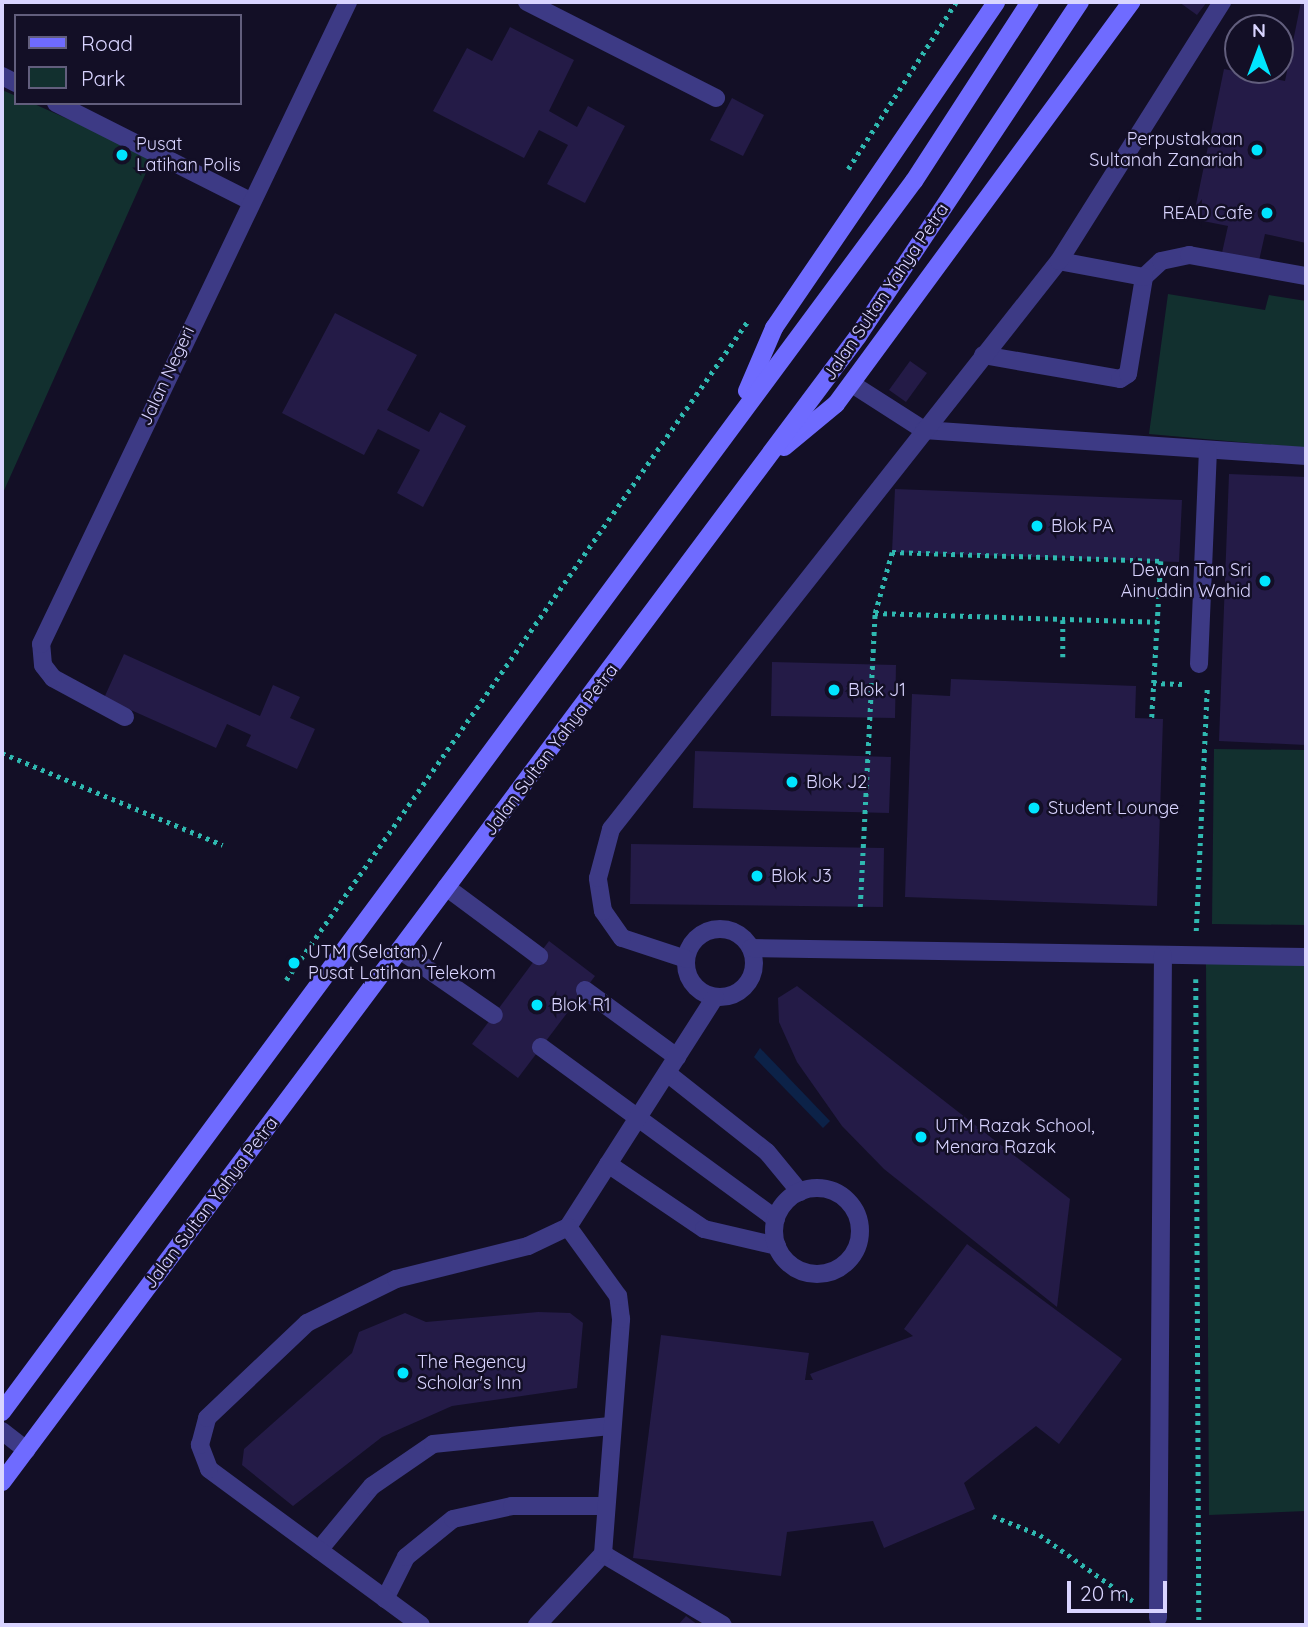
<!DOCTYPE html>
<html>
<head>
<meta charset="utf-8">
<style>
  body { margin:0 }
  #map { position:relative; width:1308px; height:1627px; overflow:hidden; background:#130f26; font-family:Quicksand,sans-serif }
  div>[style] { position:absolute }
  .green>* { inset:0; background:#12302f }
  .water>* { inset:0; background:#0c2248 }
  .building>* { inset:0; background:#241b47 }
  .path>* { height:4.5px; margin-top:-2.25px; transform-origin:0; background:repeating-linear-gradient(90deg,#2fb8b0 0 3.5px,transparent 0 8.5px) }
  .service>* { height:18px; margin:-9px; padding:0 9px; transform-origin:9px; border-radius:9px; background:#3d3a85 }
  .service>.ring { margin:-9px; padding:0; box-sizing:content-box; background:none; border:18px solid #3d3a85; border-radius:50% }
  .minor>* { height:18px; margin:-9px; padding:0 9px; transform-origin:9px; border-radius:9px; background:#3d3a85 }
  .secondary>* { height:18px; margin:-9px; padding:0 9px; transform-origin:9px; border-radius:9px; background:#6f6bff }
  .dots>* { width:19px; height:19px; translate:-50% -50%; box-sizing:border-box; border:4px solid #130f26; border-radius:50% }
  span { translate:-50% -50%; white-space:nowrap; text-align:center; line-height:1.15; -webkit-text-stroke:5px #130f26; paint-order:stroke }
  .poi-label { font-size:18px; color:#d9d4ff }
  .right { translate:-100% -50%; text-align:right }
  .left { translate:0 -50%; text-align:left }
  .street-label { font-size:18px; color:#d9d4ff }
  .frame { position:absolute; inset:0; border:4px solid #d9d4ff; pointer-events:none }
  .legend { position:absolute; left:14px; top:14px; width:228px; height:91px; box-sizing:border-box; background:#130f26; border:2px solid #625e7d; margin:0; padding:9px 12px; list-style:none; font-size:21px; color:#d9d4ff }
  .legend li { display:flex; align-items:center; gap:14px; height:35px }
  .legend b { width:35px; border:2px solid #625e7d }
  .north { position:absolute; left:1224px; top:14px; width:70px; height:70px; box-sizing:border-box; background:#130f26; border:2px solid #625e7d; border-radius:50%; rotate:0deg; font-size:19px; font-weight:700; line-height:28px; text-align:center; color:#d9d4ff }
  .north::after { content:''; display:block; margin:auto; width:24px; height:32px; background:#00e5ff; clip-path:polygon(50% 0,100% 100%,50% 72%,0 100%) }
  .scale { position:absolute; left:1067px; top:1581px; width:100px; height:32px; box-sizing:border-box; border:4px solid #d9d4ff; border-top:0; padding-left:9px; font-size:21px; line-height:24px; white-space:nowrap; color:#d9d4ff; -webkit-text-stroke:5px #130f26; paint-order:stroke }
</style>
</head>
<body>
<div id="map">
  <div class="green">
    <div style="clip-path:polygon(2px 90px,16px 96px,16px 103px,32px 103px,153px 157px,2px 495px)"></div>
    <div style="clip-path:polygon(1168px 294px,1265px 310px,1269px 295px,1306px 301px,1306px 448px,1149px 434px)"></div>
    <div style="clip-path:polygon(1214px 749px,1306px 750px,1306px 925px,1212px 924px)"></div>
    <div style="clip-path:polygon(1206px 963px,1306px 964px,1306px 1511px,1209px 1515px)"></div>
  </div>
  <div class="water">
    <div style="clip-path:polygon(760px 1048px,830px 1121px,823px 1128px,754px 1057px)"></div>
  </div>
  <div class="building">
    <div style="clip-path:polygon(1179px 2px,1207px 2px,1197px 15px)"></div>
    <div style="clip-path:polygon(1301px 2px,1306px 2px,1306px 243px,1265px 234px,1256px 274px,1219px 266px,1228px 226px,1193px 219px,1224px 69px,1285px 81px)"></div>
    <div style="clip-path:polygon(510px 27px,574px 60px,549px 111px,577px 127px,588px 106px,625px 126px,585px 203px,547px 184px,568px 145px,539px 130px,524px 158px,433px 111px,467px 48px,492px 61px)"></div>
    <div style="clip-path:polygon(732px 98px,764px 115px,743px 156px,710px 140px)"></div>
    <div style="clip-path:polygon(335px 313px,417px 355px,387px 410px,429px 432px,440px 412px,466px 426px,423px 507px,397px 493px,420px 450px,378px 429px,364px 455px,282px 413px)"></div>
    <div style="clip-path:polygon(910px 361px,927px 373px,906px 402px,889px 390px)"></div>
    <div style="clip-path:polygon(1229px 474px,1306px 477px,1306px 745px,1219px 741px)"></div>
    <div style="clip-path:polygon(895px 489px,1182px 500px,1179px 562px,892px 552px)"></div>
    <div style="clip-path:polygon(124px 654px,260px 716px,273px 685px,300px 697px,290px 718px,315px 729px,297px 769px,246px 746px,251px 735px,227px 724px,216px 748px,104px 698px)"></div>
    <div style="clip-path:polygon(772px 662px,896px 665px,895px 718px,771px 716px)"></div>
    <div style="clip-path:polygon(951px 679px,1136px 686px,1135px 718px,1163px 719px,1157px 906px,905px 897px,912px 694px,950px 696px)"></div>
    <div style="clip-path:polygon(695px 751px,891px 757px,889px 813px,693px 808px)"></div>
    <div style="clip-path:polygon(631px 844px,884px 848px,883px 907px,630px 904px)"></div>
    <div style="clip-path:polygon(549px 941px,595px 976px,518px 1078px,472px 1044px)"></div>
    <div style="clip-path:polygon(797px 986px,1070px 1199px,1057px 1307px,884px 1169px,842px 1126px,797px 1062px,779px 1022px,778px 998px)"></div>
    <div style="clip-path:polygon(967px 1244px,1122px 1359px,1059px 1444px,1036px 1426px,964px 1483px,975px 1509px,884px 1548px,873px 1521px,787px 1532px,781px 1576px,633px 1558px,661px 1335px,809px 1353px,805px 1380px,813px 1380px,810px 1374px,913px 1336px,904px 1329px)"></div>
    <div style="clip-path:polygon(538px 1312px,570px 1313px,583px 1323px,577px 1388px,452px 1406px,382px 1437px,293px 1506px,242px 1465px,244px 1449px,352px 1353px,359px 1332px,405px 1313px,426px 1322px)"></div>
    <div style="clip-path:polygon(686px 1616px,698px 1625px,678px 1625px)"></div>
  </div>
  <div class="path">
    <div style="left:848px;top:169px;width:199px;rotate:-57.1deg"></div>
    <div style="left:875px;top:613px;width:282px;rotate:1.8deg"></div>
    <div style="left:1063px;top:620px;width:37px;rotate:90deg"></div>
    <div style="left:1153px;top:683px;width:29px;rotate:2deg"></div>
    <div style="left:2px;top:753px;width:239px;rotate:22.6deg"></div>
    <div style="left:860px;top:907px;width:294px;rotate:-87.1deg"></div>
    <div style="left:875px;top:613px;width:63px;rotate:-74.4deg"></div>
    <div style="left:892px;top:552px;width:269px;rotate:1.9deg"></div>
    <div style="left:1161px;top:561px;width:157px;rotate:93.3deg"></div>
    <div style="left:1196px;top:931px;width:243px;rotate:-87.4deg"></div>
    <div style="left:1196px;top:979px;width:646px;rotate:89.73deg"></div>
    <div style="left:286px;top:980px;width:803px;rotate:-54.98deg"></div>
    <div style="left:993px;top:1516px;width:51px;rotate:22deg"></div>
    <div style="left:1040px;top:1535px;width:114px;rotate:35.4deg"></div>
  </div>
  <div class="service">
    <div style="left:527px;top:2px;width:212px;rotate:26.9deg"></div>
    <div style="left:2px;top:76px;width:16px;rotate:27deg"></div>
    <div style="left:56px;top:103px;width:217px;rotate:26.8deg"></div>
    <div style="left:1144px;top:277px;width:23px;rotate:-43deg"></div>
    <div style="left:1161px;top:261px;width:29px;rotate:-12deg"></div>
    <div style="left:1189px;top:255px;width:119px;rotate:10.2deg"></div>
    <div style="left:983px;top:355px;width:139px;rotate:9.9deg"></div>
    <div style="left:1120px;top:379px;width:9px;rotate:-32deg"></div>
    <div style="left:1128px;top:374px;width:98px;rotate:-80.6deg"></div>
    <div style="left:1144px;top:277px;width:86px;rotate:-169.3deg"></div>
    <div style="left:852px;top:384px;width:85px;rotate:32.6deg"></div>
    <div style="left:924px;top:430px;width:383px;rotate:3.9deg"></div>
    <div style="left:1199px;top:664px;width:213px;rotate:-87.6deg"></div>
    <div style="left:125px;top:717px;width:82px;rotate:-151.6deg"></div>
    <div style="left:53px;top:678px;width:16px;rotate:-128deg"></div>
    <div style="left:43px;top:665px;width:21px;rotate:-95deg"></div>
    <div style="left:41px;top:644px;width:712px;rotate:-64.44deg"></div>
    <div style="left:446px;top:887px;width:116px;rotate:36.6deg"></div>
    <div class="ring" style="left:686px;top:929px;width:50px;height:50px"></div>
    <div style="left:751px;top:948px;width:555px;rotate:0.93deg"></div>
    <div style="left:400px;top:950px;width:114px;rotate:34.7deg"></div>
    <div style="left:686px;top:959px;width:67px;rotate:-161.8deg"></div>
    <div style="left:622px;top:938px;width:33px;rotate:-125deg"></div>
    <div style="left:603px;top:911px;width:33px;rotate:-99deg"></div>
    <div style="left:598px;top:878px;width:51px;rotate:-75.1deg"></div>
    <div style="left:611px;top:829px;width:723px;rotate:-51.74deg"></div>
    <div style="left:1059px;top:261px;width:306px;rotate:-57.8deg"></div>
    <div style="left:585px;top:990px;width:114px;rotate:36.1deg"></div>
    <div style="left:541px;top:1047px;width:291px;rotate:36.2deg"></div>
    <div style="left:667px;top:1073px;width:127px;rotate:38.3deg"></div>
    <div style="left:767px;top:1152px;width:52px;rotate:50.5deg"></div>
    <div style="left:608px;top:1164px;width:116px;rotate:34.1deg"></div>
    <div style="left:704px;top:1229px;width:75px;rotate:13.1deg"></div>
    <div class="ring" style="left:774px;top:1188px;width:68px;height:68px"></div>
    <div style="left:319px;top:1550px;width:83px;rotate:-50.4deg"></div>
    <div style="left:372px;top:1486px;width:74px;rotate:-34.5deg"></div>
    <div style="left:433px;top:1444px;width:178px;rotate:-5.8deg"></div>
    <div style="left:603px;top:1554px;width:139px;rotate:30.6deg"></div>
    <div style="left:385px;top:1599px;width:47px;rotate:-63.4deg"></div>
    <div style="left:406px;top:1557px;width:60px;rotate:-39deg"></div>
    <div style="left:453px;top:1519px;width:60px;rotate:-12.4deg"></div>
    <div style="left:512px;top:1506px;width:94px"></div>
    <div style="left:1158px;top:1618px;width:663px;rotate:-89.57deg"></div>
    <div style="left:421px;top:1625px;width:263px;rotate:-143.7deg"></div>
    <div style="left:209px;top:1469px;width:26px;rotate:-111deg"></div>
    <div style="left:200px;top:1445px;width:28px;rotate:-75deg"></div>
    <div style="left:207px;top:1418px;width:138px;rotate:-43.5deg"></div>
    <div style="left:307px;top:1323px;width:99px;rotate:-26.3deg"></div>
    <div style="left:396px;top:1279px;width:136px;rotate:-14deg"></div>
    <div style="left:528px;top:1246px;width:44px;rotate:-25.4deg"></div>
    <div style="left:568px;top:1227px;width:273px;rotate:-57.4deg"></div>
    <div style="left:537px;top:1625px;width:97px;rotate:-47.1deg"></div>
    <div style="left:603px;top:1554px;width:236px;rotate:-85.6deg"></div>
    <div style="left:621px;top:1319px;width:23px;rotate:-97deg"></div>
    <div style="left:618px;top:1296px;width:85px;rotate:-125.9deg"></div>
  </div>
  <div class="minor">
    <div style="left:2px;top:1431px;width:31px;rotate:38deg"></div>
  </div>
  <div class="secondary">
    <div style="left:747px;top:391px;width:69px;rotate:-66.8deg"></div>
    <div style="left:774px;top:328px;width:394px;rotate:-55.7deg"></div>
    <div style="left:784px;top:447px;width:67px;rotate:-39.6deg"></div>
    <div style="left:836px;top:404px;width:499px;rotate:-53.7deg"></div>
    <div style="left:2px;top:1412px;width:1532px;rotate:-53.47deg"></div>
    <div style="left:914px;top:181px;width:213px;rotate:-57.1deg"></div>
    <div style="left:2px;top:1482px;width:1430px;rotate:-53.24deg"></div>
    <div style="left:858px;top:336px;width:401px;rotate:-56.4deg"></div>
  </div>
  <div class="dots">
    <div style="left:1257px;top:150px;background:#00e5ff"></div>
    <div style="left:122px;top:155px;background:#00e5ff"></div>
    <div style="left:1267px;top:213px;background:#00e5ff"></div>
    <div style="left:1037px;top:526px;background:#00e5ff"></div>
    <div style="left:1265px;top:581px;background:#00e5ff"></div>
    <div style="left:834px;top:690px;background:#00e5ff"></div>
    <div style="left:792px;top:782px;background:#00e5ff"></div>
    <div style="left:1034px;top:808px;background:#00e5ff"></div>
    <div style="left:757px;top:876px;background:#00e5ff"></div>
    <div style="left:294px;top:963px;background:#00e5ff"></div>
    <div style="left:537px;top:1005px;background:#00e5ff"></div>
    <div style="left:921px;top:1137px;background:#00e5ff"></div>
    <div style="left:403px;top:1373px;background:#00e5ff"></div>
  </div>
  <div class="poi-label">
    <span class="right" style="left:1243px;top:150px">Perpustakaan<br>Sultanah Zanariah</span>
    <span class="left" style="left:136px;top:155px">Pusat<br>Latihan Polis</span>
    <span class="right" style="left:1253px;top:213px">READ Cafe</span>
    <span class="left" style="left:1051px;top:526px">Blok PA</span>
    <span class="right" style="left:1251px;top:581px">Dewan Tan Sri<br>Ainuddin Wahid</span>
    <span class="left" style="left:848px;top:690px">Blok J1</span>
    <span class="left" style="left:806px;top:782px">Blok J2</span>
    <span class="left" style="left:1048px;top:808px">Student Lounge</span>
    <span class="left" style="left:771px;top:876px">Blok J3</span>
    <span class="left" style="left:308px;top:963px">UTM (Selatan) /<br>Pusat Latihan Telekom</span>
    <span class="left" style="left:551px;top:1005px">Blok R1</span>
    <span class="left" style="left:935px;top:1137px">UTM Razak School,<br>Menara Razak</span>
    <span class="left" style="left:417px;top:1373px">The Regency<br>Scholar's Inn</span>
  </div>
  <div class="street-label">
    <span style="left:886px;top:292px;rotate:-56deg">Jalan Sultan Yahya Petra</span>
    <span style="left:167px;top:376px;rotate:-65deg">Jalan Negeri</span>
    <span style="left:551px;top:750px;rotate:-53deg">Jalan Sultan Yahya Petra</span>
    <span style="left:211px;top:1203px;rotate:-53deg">Jalan Sultan Yahya Petra</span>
  </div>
  <div class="frame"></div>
  <ul class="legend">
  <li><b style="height:9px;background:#6f6bff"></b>Road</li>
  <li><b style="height:19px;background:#12302f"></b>Park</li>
  </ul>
  <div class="north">N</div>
  <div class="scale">20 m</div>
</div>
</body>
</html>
